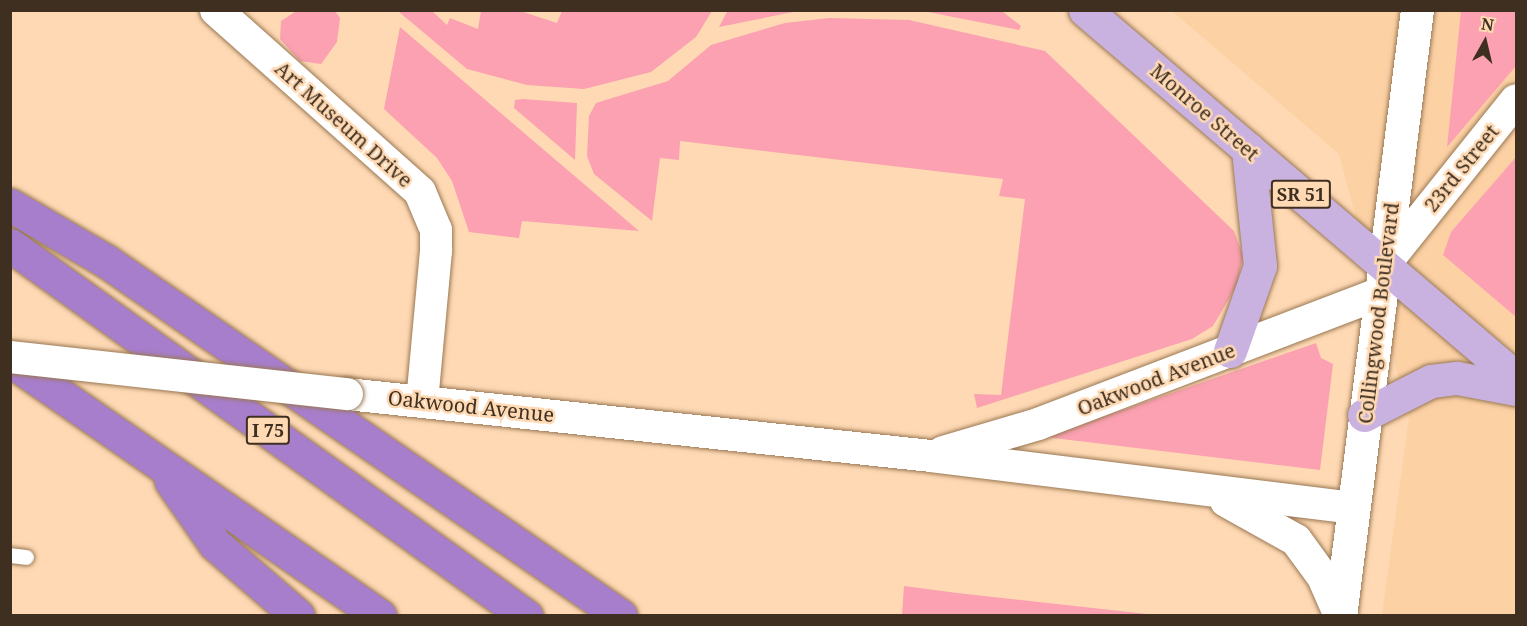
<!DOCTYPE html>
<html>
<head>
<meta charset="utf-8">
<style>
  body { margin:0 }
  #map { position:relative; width:1527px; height:626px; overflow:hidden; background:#fed9b3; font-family:"Noto Serif",serif }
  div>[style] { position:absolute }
  .built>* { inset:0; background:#fcd1a4 }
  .green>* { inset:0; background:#fba1b1 }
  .roads { filter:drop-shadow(0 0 2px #997854) drop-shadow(0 0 2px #997854) }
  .lane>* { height:15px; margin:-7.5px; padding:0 7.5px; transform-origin:7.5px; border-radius:7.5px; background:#fff }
  .street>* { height:32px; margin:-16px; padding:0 16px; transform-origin:16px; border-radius:16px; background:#fff }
  .secondary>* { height:33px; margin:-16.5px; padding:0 16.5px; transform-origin:16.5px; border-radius:16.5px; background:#fff }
  .primary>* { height:33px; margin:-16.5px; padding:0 16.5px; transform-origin:16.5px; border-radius:16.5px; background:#cab2e0 }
  .highway>* { height:33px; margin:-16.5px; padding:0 16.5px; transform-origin:16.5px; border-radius:16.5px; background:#a77ecc }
  .bridges { filter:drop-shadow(0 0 2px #997854) drop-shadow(0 0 2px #997854) }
  .street-bridge>* { height:32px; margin:-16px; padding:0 16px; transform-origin:16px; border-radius:16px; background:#fff }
  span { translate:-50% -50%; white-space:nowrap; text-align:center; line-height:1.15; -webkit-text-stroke:5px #fed9b3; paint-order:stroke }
  .shield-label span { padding:2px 4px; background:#fed9b3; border:2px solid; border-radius:4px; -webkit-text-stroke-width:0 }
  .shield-label { font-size:18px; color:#3e2f20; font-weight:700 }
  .street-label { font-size:20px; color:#3e2f20 }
  .frame { position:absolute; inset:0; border:12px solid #3e2f20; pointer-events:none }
  .north { position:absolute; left:1455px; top:12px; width:60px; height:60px; -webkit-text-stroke:4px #fed9b3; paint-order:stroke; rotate:8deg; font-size:16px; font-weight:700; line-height:24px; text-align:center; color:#3e2f20 }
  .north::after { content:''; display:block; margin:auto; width:21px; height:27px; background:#3e2f20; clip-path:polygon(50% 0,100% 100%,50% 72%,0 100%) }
</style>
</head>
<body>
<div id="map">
  <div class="built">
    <div style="clip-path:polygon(1172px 11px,1516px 11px,1516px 615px,1382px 615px,1409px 417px,1339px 154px)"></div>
  </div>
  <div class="green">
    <div style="clip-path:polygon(298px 10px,335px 11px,340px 18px,337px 42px,321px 64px,300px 61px,280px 39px,281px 21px)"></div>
    <div style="clip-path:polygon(728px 10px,798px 10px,798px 11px,719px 27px)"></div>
    <div style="clip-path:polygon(398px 11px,432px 11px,447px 25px,450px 18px,478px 29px,481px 11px,520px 11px,557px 23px,562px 11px,712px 11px,696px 37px,651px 72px,584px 89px,527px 85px,467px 69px)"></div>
    <div style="clip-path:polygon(923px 11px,1002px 11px,1021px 26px,1019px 30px)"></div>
    <div style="clip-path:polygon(1461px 11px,1516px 11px,1516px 66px,1447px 147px)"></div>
    <div style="clip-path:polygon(829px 18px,909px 20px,1045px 51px,1234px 231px,1243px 256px,1237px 285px,1213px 326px,1192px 339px,977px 408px,974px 394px,1001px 395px,1025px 199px,999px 196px,1003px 179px,680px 141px,679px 160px,660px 158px,652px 221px,594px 174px,587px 156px,589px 116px,596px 103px,668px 81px,711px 45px,785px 23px)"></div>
    <div style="clip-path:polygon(400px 27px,639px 231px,522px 221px,519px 238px,469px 232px,452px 181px,437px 158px,384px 109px)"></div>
    <div style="clip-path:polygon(523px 99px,577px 103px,575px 160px,514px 108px,515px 100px)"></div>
    <div style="clip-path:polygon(1516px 157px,1516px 317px,1443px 255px,1451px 232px)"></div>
    <div style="clip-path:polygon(1316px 343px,1321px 358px,1333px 364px,1320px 470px,1045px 437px)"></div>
    <div style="clip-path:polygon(904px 586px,957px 593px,1156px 615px,902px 615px)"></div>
  </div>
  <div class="roads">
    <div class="lane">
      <div style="left:10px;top:555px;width:16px;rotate:7deg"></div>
    </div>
    <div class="street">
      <div style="left:216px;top:10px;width:273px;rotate:41.7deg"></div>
      <div style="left:420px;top:192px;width:41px;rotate:67.2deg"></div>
      <div style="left:436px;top:230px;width:21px;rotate:90deg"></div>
      <div style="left:436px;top:251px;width:151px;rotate:95.3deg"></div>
      <div style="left:1384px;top:265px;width:211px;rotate:-51.3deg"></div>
      <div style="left:347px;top:394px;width:587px;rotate:6.06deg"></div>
      <div style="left:931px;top:456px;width:425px;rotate:7deg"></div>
      <div style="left:943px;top:452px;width:99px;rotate:-16.4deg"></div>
      <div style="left:1038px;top:424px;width:365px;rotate:-20.9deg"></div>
      <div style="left:1226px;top:501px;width:80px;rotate:29.1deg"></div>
      <div style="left:1296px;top:540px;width:46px;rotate:53.9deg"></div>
      <div style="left:1323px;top:577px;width:43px;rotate:66.4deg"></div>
    </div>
    <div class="secondary">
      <div style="left:1340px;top:616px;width:611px;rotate:-82.76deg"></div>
    </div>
    <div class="primary">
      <div style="left:1085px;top:10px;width:567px;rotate:40.49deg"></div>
      <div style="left:1230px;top:351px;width:90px;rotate:-70.6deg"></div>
      <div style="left:1260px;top:266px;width:118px;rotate:-95.9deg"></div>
      <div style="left:1364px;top:415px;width:75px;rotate:-26.9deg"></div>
      <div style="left:1431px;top:381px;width:26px;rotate:-7deg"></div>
      <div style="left:1457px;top:378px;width:60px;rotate:10.6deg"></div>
    </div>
    <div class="highway">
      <div style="left:10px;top:205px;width:111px;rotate:30.3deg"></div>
      <div style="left:106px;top:261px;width:625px;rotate:34.58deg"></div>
      <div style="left:10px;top:245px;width:636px;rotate:35.72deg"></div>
      <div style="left:10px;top:360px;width:450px;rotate:34.7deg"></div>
      <div style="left:171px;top:481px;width:77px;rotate:55.1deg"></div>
      <div style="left:215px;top:544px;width:110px;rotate:40.9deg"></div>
    </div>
  </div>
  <div class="bridges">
    <div class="street-bridge">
      <div style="left:10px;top:357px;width:339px;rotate:6.3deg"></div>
    </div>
  </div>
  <div class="shield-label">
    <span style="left:1301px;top:194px">SR 51</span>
    <span style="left:268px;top:430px">I 75</span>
  </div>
  <div class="street-label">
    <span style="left:1205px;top:112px;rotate:41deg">Monroe Street</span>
    <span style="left:344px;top:124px;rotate:42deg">Art Museum Drive</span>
    <span style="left:1461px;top:168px;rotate:-51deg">23rd Street</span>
    <span style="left:1378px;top:313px;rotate:-83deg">Collingwood Boulevard</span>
    <span style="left:1156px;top:379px;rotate:-21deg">Oakwood Avenue</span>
    <span style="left:471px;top:406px;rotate:6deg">Oakwood Avenue</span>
  </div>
  <div class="frame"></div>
  <div class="north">N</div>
</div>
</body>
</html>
